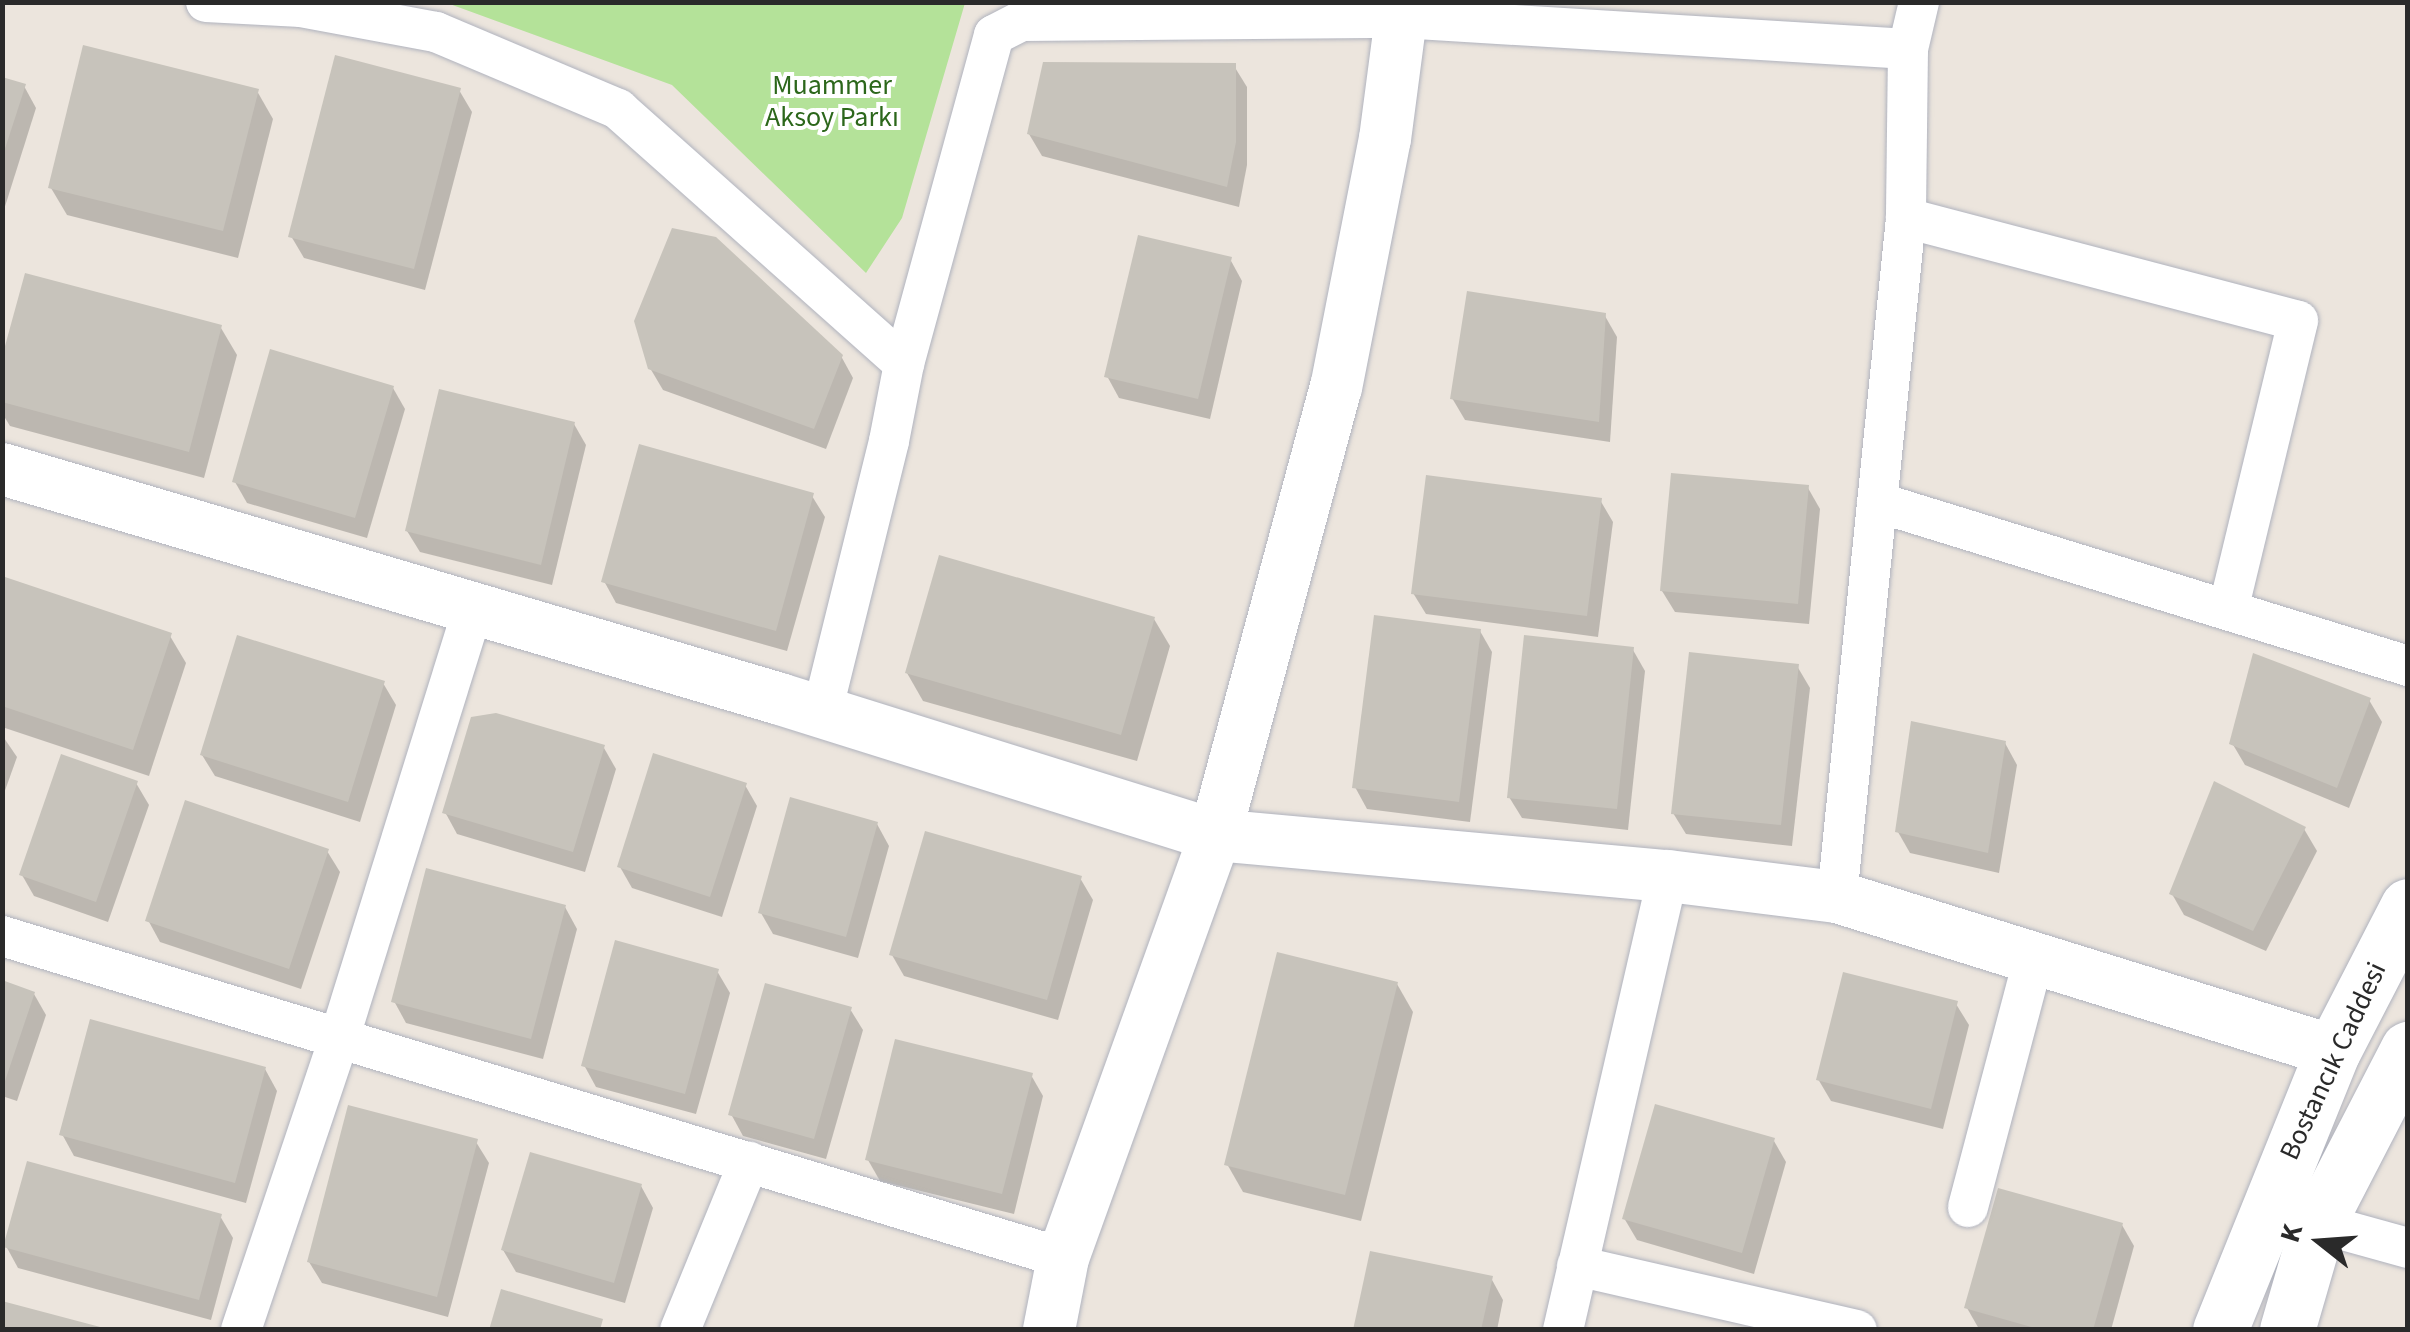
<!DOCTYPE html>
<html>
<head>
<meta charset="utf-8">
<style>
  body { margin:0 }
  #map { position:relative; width:2410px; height:1332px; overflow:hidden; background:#ece5dd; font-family:"Source Sans 3",sans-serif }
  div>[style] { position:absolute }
  .green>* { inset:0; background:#b4e299 }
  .shadow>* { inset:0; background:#0003 }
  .building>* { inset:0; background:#c7c3bb }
  .roads { filter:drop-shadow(0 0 2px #b0b3be) drop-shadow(0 0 2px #b0b3be) }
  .minor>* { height:40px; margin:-20px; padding:0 20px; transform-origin:20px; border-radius:20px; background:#fff }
  .tertiary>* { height:52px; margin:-26px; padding:0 26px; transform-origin:26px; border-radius:26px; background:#fff }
  .secondary>* { height:55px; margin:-27.5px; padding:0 27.5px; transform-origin:27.5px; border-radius:27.5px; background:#fff }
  span { translate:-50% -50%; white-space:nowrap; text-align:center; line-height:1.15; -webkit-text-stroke:8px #fff; paint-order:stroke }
  .park-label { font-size:28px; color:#2c671b }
  .street-label { font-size:28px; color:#2a2a2a }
  .frame { position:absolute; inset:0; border:5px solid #2a2a2a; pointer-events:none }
  .north { position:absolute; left:2270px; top:1192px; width:100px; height:100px; -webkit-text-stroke:8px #fff; paint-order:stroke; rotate:287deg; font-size:28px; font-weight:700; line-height:40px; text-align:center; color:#2a2a2a }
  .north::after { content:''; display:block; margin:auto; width:35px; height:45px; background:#2a2a2a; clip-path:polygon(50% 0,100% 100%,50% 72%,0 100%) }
</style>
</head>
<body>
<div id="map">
  <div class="green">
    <div style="clip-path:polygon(447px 3px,965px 2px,965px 3px,902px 218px,866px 273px,672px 85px)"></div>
  </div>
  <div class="shadow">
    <div style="clip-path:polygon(1234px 66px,1247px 87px,1247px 165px,1239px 207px,1042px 156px,1029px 134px)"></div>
    <div style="clip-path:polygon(2px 80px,24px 86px,36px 108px,2px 216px)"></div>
    <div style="clip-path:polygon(459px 90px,472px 112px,425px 290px,304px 258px,291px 236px)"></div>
    <div style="clip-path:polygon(257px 91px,273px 119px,238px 258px,67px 215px,51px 188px)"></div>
    <div style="clip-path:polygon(1230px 259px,1242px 281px,1210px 419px,1119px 398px,1107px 376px)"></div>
    <div style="clip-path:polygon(1605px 316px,1617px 337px,1610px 442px,1465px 420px,1452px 398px)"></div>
    <div style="clip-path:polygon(221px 328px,237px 355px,204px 478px,10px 426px,2px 413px,2px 367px)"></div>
    <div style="clip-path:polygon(841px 356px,853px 378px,826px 449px,663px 390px,650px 368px)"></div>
    <div style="clip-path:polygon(393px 388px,405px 409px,367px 538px,247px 503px,235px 482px)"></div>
    <div style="clip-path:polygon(574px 424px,586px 445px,552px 585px,420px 552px,407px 531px)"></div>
    <div style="clip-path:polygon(1808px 488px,1820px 509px,1809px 624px,1675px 612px,1662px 591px)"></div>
    <div style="clip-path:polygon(812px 496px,825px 517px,787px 651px,616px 603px,604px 581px)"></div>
    <div style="clip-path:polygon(1600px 500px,1613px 522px,1598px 637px,1426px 614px,1413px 593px)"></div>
    <div style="clip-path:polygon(2px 579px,170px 636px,186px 663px,149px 776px,2px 727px)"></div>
    <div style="clip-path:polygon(1154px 619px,1170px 646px,1137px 761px,923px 701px,907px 673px)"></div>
    <div style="clip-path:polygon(1480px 631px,1492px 652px,1470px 822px,1367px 809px,1355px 787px)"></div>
    <div style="clip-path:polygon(1633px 650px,1645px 671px,1628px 830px,1522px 818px,1509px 797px)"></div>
    <div style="clip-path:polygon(1797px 666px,1810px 688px,1792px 846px,1686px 834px,1673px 813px)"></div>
    <div style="clip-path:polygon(383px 683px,396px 705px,360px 822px,215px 776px,202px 755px)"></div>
    <div style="clip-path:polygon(2369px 700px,2382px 722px,2349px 808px,2245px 765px,2232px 743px)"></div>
    <div style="clip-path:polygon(2px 735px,17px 757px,2px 799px)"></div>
    <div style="clip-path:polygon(2005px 743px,2017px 765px,1999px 873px,1910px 853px,1898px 832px)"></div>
    <div style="clip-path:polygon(604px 748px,616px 769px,585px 872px,457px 834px,445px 812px)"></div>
    <div style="clip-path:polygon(136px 783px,149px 805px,108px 922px,34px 896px,22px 875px)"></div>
    <div style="clip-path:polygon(745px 785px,757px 806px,722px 917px,632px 888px,620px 867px)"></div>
    <div style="clip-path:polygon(877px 824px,889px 846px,858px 958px,773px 934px,761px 913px)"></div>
    <div style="clip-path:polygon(2304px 829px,2317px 851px,2266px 951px,2184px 915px,2172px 894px)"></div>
    <div style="clip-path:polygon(327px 851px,340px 872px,301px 989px,160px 942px,148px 920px)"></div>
    <div style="clip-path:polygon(1080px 878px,1093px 900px,1058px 1020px,904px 976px,892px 955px)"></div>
    <div style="clip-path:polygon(565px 907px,577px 929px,543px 1059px,406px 1023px,394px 1001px)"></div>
    <div style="clip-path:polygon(717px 971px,730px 993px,696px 1114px,596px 1087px,584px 1065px)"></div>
    <div style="clip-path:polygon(2px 983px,34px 994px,46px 1015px,17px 1101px,2px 1096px)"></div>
    <div style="clip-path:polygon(1397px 984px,1413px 1012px,1361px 1221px,1243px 1192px,1227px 1164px)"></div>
    <div style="clip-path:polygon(1956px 1004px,1969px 1025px,1943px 1129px,1831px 1101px,1818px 1079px)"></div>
    <div style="clip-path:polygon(850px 1009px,863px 1030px,826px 1159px,743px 1136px,731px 1114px)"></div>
    <div style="clip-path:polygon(265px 1069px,277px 1091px,246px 1203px,74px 1156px,62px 1134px)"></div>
    <div style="clip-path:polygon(1031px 1075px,1043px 1096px,1014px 1214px,880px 1181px,868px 1160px)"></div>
    <div style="clip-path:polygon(1774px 1141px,1786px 1162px,1754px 1274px,1637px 1240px,1624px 1218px)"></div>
    <div style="clip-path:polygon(476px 1142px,489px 1163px,448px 1317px,322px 1283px,309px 1262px)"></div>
    <div style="clip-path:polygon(641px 1186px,653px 1208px,625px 1303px,516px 1272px,503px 1250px)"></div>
    <div style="clip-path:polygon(220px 1216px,233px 1238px,211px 1320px,18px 1268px,6px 1246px)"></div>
    <div style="clip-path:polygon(2122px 1225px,2134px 1246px,2111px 1330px,1979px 1329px,1967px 1308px)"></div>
    <div style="clip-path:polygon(1491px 1278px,1503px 1300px,1497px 1330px,1356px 1330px)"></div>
  </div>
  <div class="building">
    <div style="clip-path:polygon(83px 45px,259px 89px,223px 231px,48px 188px)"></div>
    <div style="clip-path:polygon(335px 55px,461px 88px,414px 269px,288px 237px)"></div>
    <div style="clip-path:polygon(1043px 62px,1236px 63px,1236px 142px,1227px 187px,1027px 134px)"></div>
    <div style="clip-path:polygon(2px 77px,26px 84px,3px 155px,2px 155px)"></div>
    <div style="clip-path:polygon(672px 228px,716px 237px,843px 355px,814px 429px,648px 369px,634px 321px)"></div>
    <div style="clip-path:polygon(1138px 235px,1232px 257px,1198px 399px,1104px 377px)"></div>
    <div style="clip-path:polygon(25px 273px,222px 325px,189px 452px,2px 402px,2px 357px)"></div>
    <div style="clip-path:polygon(1467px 291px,1606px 313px,1599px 422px,1450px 399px)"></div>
    <div style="clip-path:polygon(270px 349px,394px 386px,355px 518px,232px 482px)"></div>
    <div style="clip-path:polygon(439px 389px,575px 422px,541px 565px,405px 531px)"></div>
    <div style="clip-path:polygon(639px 444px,814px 493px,776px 631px,601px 582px)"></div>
    <div style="clip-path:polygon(1671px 473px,1809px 485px,1798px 604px,1660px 591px)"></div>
    <div style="clip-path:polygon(1426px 475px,1602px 498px,1587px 616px,1411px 594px)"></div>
    <div style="clip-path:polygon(939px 555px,1155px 617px,1121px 735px,905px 673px)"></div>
    <div style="clip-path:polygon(2px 576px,172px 633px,133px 750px,2px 706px)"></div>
    <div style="clip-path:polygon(1374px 615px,1481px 629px,1459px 802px,1352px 788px)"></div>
    <div style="clip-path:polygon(237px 635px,385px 681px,348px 802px,200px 755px)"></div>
    <div style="clip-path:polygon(1524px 635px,1634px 647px,1617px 809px,1507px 798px)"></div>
    <div style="clip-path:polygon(1689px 652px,1799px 664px,1781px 825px,1671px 814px)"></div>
    <div style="clip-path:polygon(2253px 653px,2371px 698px,2337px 788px,2229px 744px)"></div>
    <div style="clip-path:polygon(496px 713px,605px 745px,573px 852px,442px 813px,471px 717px)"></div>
    <div style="clip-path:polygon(1911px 721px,2006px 741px,1988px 853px,1895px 832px)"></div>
    <div style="clip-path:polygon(653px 753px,747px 783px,710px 897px,617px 867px)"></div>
    <div style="clip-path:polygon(61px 754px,138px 781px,96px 902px,19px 875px)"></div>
    <div style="clip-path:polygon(2214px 781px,2306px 827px,2253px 931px,2169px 894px)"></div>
    <div style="clip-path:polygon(790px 797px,878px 822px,846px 937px,758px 913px)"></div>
    <div style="clip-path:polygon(185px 800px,329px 849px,289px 969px,145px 921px)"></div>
    <div style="clip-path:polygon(925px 831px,1082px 876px,1047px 1000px,889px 955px)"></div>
    <div style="clip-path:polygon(426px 868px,566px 905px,531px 1039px,391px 1002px)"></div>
    <div style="clip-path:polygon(615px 940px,719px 969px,685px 1094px,581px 1066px)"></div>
    <div style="clip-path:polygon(1277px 952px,1398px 982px,1345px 1195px,1224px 1165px)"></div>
    <div style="clip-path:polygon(1843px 972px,1958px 1001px,1931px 1109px,1816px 1080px)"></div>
    <div style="clip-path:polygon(2px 980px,35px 992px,3px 1087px,2px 1087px)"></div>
    <div style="clip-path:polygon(765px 983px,852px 1007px,814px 1139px,728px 1115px)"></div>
    <div style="clip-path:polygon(90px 1019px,266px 1067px,235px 1183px,59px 1135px)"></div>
    <div style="clip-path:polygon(895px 1039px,1033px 1073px,1002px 1194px,865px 1160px)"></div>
    <div style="clip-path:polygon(1655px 1104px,1775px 1138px,1742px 1253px,1622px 1219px)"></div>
    <div style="clip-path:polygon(348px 1105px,478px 1139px,437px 1297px,307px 1262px)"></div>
    <div style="clip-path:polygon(530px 1152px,642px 1184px,614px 1283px,501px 1250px)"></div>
    <div style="clip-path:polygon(27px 1161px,222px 1214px,199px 1300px,3px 1247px)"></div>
    <div style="clip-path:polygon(1998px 1188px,2123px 1223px,2093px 1330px,2042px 1330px,1964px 1308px)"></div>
    <div style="clip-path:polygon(1370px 1251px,1493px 1276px,1481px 1330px,1353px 1330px)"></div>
    <div style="clip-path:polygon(501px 1289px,603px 1319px,600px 1330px,489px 1330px)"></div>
    <div style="clip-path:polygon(2px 1301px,104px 1328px,103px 1330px,2px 1330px)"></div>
  </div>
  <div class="roads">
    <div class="minor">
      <div style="left:206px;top:2px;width:95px;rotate:3deg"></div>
      <div style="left:301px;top:7px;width:137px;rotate:10.5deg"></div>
      <div style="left:436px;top:32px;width:198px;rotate:22.9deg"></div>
      <div style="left:618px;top:109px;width:383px;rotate:41.7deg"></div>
      <div style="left:1908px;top:49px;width:48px;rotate:-76.8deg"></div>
      <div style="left:1906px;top:218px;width:405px;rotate:14.7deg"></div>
      <div style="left:2298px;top:321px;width:294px;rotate:103.6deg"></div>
      <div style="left:1877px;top:502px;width:556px;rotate:17.16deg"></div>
      <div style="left:822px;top:712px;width:279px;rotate:-76.1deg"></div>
      <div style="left:889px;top:441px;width:78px;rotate:-79deg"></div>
      <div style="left:904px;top:364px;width:341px;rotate:-74.7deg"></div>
      <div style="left:994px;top:35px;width:31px;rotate:-27deg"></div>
      <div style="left:1022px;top:21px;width:379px;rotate:-0.5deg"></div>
      <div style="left:1401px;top:18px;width:508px;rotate:3.5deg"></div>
      <div style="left:1908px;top:49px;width:169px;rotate:90.7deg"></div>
      <div style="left:1906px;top:218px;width:682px;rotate:95.8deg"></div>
      <div style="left:2px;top:936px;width:1109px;rotate:16.88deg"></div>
      <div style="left:1968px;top:1207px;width:259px;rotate:-75.2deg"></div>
      <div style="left:2318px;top:1223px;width:93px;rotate:15.5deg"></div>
      <div style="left:1577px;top:1266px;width:287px;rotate:12.9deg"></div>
      <div style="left:241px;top:1330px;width:307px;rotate:-71.4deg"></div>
      <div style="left:339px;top:1039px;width:450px;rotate:-72.7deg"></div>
      <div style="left:680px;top:1330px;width:182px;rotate:-67.7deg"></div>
      <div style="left:1563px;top:1330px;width:466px;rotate:-77deg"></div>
    </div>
    <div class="tertiary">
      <div style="left:2px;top:469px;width:811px;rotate:16.47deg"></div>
      <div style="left:780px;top:699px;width:456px;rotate:17.4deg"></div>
      <div style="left:1215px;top:835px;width:455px;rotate:5.2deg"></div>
      <div style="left:1668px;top:876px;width:170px;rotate:7.1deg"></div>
      <div style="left:1837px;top:897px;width:519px;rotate:17.25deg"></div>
      <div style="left:1049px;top:1330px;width:73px;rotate:-79deg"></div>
      <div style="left:1063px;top:1258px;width:449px;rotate:-70.2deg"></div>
      <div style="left:1215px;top:835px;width:463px;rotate:-74.9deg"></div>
      <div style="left:1336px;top:388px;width:254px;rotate:-78.9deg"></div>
      <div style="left:1385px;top:139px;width:122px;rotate:-82.5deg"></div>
      <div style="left:1401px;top:18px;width:16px;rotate:-101deg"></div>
    </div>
    <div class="secondary">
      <div style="left:2220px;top:1330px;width:301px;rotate:-68deg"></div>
      <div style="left:2333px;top:1051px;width:163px;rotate:-62.7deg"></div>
      <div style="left:2287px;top:1330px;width:111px;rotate:-73.8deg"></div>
      <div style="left:2318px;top:1223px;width:196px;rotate:-62.7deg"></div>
    </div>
  </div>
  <div class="park-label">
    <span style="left:832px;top:101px">Muammer<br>Aksoy Parkı</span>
  </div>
  <div class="street-label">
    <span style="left:2333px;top:1061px;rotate:-65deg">Bostancık Caddesi</span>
  </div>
  <div class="frame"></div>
  <div class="north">K</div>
</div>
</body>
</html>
